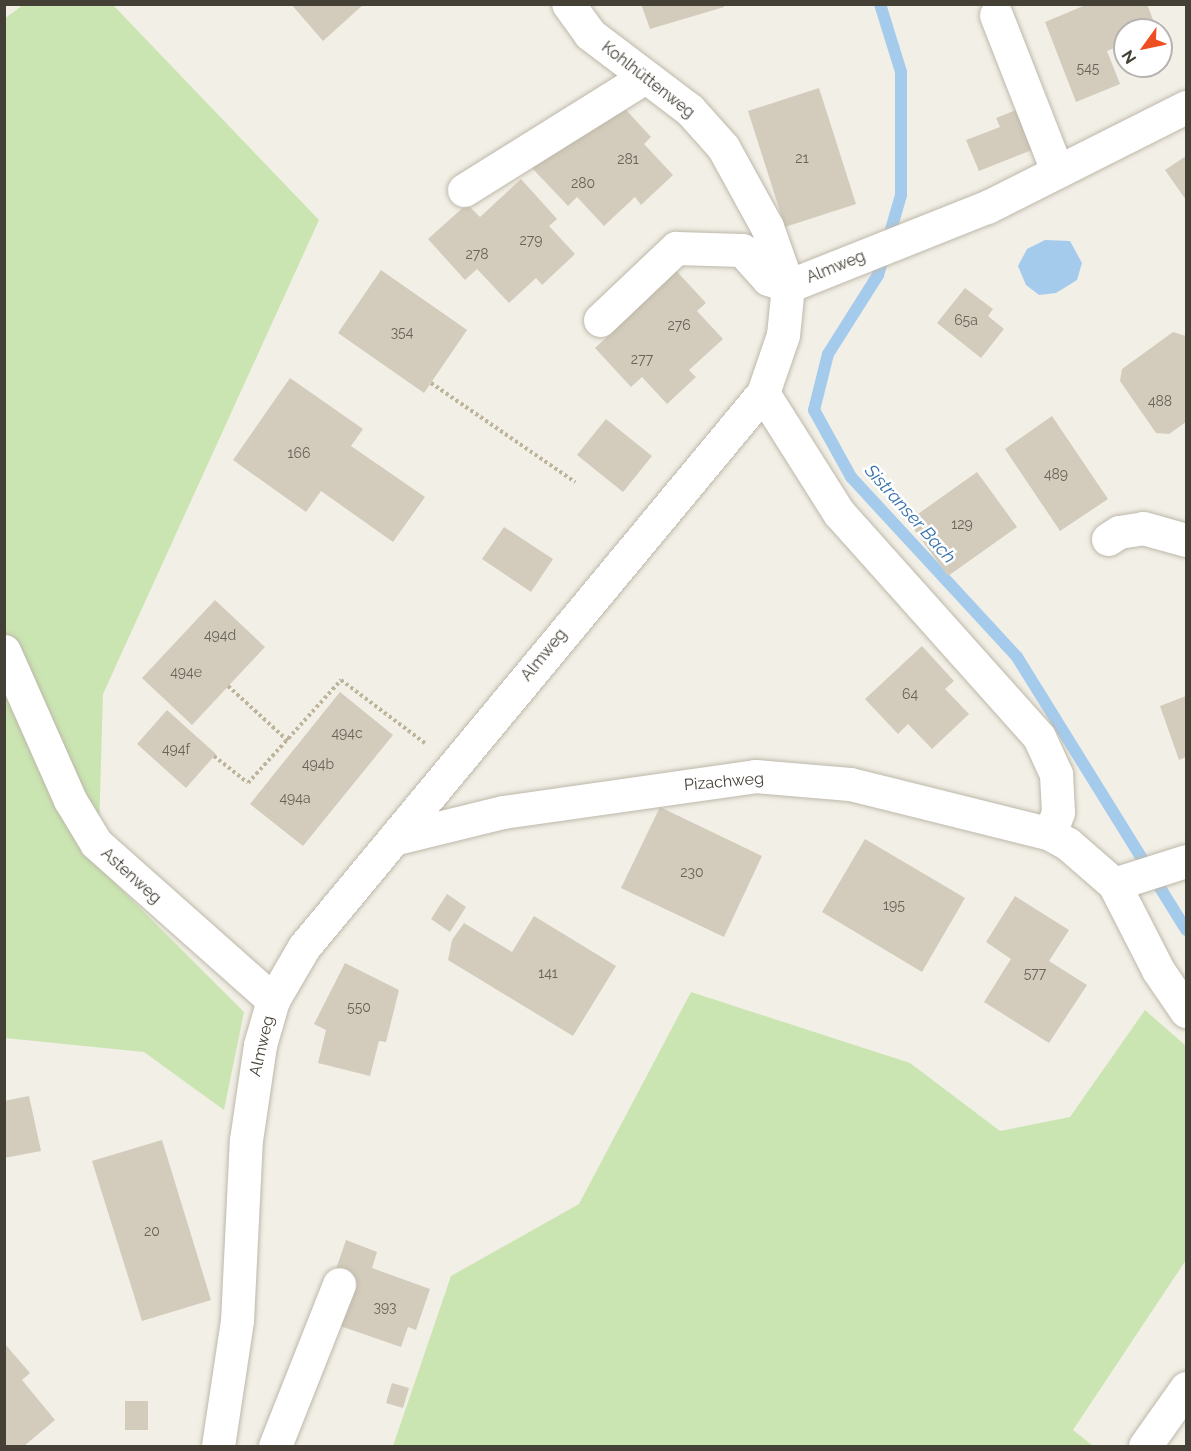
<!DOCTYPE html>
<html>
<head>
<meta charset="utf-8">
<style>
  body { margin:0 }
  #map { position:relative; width:1191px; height:1451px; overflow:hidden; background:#f2efe6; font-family:Raleway,sans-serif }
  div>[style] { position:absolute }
  .green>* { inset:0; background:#cae5b1 }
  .water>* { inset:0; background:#a5cbec }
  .stream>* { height:12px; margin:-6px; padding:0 6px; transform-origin:6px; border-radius:6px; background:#a5cbec }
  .building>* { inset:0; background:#d3ccbc }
  .path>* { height:4px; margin-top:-2px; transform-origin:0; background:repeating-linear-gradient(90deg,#beb49b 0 3px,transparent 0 6px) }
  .roads { filter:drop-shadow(0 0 2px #bdb8aa) drop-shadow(0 0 2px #bdb8aa) }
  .minor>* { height:33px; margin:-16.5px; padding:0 16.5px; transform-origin:16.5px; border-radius:16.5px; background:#fff }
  span { translate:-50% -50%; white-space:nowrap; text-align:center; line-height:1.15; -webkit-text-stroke:5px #fff; paint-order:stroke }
  .number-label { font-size:14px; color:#686358 }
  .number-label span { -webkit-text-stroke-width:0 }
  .street-label { font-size:16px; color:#454036 }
  .water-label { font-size:18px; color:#3571ab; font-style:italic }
  .frame { position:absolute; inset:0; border:6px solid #454036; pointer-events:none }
  .north { position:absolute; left:1113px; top:18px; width:60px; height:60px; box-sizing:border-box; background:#fff; border:2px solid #b5b3af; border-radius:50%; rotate:237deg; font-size:16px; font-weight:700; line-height:24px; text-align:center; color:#454036 }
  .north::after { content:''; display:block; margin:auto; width:21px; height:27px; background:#ef4e21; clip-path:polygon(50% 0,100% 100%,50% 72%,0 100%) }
</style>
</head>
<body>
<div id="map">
  <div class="green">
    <div style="clip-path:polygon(23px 5px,113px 5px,319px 220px,103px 694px,98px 866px,244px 1012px,224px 1110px,144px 1052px,5px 1038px,4px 19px)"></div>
    <div style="clip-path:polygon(691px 992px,910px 1063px,1000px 1131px,1070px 1117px,1145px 1010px,1186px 1046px,1186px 1260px,1073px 1430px,1093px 1446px,393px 1446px,451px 1276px,579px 1204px)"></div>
  </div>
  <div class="water">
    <div style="clip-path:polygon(1045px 240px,1070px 241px,1082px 263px,1077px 280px,1056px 293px,1039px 295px,1026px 285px,1018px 266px,1027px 249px)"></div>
  </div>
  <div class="stream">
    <div style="left:880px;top:4px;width:71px;rotate:72.8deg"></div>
    <div style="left:901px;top:72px;width:123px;rotate:90deg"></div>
    <div style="left:901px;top:195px;width:83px;rotate:106deg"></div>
    <div style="left:878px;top:275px;width:93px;rotate:122.3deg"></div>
    <div style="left:828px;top:354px;width:58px;rotate:104deg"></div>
    <div style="left:814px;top:410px;width:77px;rotate:61.1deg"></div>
    <div style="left:851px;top:477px;width:245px;rotate:47.3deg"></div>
    <div style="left:1017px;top:657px;width:321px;rotate:58.2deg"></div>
  </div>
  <div class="building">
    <div style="clip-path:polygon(291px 4px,364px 4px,323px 41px)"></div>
    <div style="clip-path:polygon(641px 4px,723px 4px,724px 7px,650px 29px)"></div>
    <div style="clip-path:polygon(1088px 4px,1147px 4px,1157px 30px,1125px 30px,1125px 43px,1107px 51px,1120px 84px,1076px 102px,1045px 22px)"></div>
    <div style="clip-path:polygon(819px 88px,856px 204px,785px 227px,748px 111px)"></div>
    <div style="clip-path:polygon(616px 99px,651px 137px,644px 144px,673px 175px,641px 205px,635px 197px,604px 226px,577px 197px,568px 206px,532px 168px,571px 131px)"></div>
    <div style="clip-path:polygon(1016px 110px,1032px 150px,979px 171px,966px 140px,1000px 127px,996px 118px)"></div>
    <div style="clip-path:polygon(1186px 156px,1186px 200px,1165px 170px)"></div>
    <div style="clip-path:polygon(521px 179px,557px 219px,549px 226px,575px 254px,542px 285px,536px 278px,509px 303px,477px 269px,465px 280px,428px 239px,467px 204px,480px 217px)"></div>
    <div style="clip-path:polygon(670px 264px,706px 303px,697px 311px,723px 339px,689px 370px,696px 377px,667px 404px,642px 377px,631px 387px,595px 348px,635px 311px,628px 304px)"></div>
    <div style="clip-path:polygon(381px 270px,467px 330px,424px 393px,338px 333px)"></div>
    <div style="clip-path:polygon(965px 288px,993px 309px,988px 316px,1004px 329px,981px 358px,937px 323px)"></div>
    <div style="clip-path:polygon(1173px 332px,1186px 336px,1186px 422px,1169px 434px,1156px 433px,1120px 381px,1122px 369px)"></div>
    <div style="clip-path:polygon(290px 378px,363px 429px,351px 446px,425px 497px,393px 542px,321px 491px,306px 512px,233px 460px)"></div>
    <div style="clip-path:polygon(1052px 416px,1108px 499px,1060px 531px,1005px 449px)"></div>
    <div style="clip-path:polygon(606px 419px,652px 456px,623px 492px,577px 455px)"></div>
    <div style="clip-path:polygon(977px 472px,1017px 527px,948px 576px,908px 521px)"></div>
    <div style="clip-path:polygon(504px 527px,553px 559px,531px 592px,482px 559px)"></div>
    <div style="clip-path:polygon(215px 600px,265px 647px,192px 725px,142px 678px)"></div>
    <div style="clip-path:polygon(922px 646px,954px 681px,945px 689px,969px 714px,932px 749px,908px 724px,898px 734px,865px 699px)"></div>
    <div style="clip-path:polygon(340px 692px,393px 735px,303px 846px,250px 804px)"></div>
    <div style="clip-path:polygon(1186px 696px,1186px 757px,1179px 760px,1160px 706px)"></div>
    <div style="clip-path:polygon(167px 710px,216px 754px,186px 788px,137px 744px)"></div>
    <div style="clip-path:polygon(660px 807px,762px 856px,724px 937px,621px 888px)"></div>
    <div style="clip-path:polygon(865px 839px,965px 898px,922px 972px,822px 912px)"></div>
    <div style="clip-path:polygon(447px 894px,466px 907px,450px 932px,431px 919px)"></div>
    <div style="clip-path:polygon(1015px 896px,1069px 930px,1049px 961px,1087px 985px,1049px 1043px,984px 1002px,1011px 959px,986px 942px)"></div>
    <div style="clip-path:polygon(534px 916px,616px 966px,573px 1036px,448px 960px,452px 940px,464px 923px,512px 952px)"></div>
    <div style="clip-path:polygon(345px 963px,399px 990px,386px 1042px,379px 1041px,370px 1076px,318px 1063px,326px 1030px,314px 1024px)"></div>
    <div style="clip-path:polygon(29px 1096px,41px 1151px,4px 1158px,4px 1101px)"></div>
    <div style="clip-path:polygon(162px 1140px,211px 1300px,142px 1321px,92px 1161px)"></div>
    <div style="clip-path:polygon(346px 1240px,377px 1252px,372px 1268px,430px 1289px,416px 1330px,408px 1327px,401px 1347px,340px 1326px,332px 1281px)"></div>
    <div style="clip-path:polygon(4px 1343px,30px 1373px,22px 1380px,55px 1420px,24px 1446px,4px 1446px)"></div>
    <div style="clip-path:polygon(392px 1383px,409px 1388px,403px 1408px,386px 1403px)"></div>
    <div style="clip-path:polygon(125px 1401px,148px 1401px,148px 1430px,125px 1430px)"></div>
  </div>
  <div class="path">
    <div style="left:431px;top:383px;width:175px;rotate:34.5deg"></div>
    <div style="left:228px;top:686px;width:81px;rotate:42.5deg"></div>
    <div style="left:214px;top:756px;width:43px;rotate:38.5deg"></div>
    <div style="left:248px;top:783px;width:139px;rotate:-47.9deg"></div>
    <div style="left:341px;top:680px;width:105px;rotate:36.9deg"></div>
  </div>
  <div class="roads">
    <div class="minor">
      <div style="left:996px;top:15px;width:168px;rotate:68.6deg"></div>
      <div style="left:464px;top:190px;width:213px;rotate:-32deg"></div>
      <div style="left:788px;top:286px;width:214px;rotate:-21.7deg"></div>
      <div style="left:987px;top:207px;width:223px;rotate:-26.7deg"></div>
      <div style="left:600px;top:320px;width:105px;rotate:-43.5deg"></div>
      <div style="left:676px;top:248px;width:66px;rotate:1.7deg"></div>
      <div style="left:742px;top:250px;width:39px;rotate:48deg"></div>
      <div style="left:768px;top:279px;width:21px;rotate:19deg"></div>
      <div style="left:763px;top:393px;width:142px;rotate:57.7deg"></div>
      <div style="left:839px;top:513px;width:300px;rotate:48.2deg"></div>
      <div style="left:1039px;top:737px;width:41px;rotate:65.3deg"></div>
      <div style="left:1056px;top:774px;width:38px;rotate:87deg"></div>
      <div style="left:1058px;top:812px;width:23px;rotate:110deg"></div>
      <div style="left:1108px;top:539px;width:13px;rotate:-32deg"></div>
      <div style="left:1119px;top:532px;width:24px;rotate:-9deg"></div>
      <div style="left:1143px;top:528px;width:45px;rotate:15.6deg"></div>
      <div style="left:4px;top:651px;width:163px;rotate:66.1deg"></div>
      <div style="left:70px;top:800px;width:50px;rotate:58.8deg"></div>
      <div style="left:96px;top:843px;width:237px;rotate:41.6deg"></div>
      <div style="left:397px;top:838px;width:109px;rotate:-13.8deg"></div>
      <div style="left:503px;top:812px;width:255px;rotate:-8.1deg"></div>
      <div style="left:755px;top:776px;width:95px;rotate:4.8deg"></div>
      <div style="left:850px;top:784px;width:206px;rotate:14deg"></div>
      <div style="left:1050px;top:834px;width:21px;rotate:29deg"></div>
      <div style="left:1068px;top:844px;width:61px;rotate:41deg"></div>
      <div style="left:1114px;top:884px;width:97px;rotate:62.9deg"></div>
      <div style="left:1158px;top:970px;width:50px;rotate:55.7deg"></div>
      <div style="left:1114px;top:884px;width:76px;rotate:-17.7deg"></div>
      <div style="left:218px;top:1446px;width:126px;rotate:-81.4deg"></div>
      <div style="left:237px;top:1321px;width:181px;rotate:-87.2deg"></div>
      <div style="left:246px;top:1140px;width:96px;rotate:-81.6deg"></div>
      <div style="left:260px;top:1045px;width:47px;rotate:-73.9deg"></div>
      <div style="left:273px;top:1000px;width:61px;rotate:-59.7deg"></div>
      <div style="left:304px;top:947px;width:719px;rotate:-50.36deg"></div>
      <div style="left:763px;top:393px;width:61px;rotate:-71deg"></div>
      <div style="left:783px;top:335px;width:49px;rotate:-84.2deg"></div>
      <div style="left:788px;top:286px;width:63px;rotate:-109.6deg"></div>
      <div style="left:767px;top:227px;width:91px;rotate:-118.8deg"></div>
      <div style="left:723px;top:147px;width:50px;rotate:-131.7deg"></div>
      <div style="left:690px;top:110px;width:126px;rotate:-142.8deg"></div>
      <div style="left:590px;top:34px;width:37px;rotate:-126deg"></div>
      <div style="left:275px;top:1446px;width:174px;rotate:-68.4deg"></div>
      <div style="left:1145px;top:1446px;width:71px;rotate:-54.7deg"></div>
    </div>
  </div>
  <div class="number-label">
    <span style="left:1088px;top:68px">545</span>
    <span style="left:802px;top:158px">21</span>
    <span style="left:628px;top:159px">281</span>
    <span style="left:583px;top:183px">280</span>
    <span style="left:531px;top:240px">279</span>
    <span style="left:477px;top:254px">278</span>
    <span style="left:966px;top:320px">65a</span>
    <span style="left:679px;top:325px">276</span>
    <span style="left:402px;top:332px">354</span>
    <span style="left:642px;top:359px">277</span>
    <span style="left:1160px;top:401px">488</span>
    <span style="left:299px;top:453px">166</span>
    <span style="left:1056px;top:474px">489</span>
    <span style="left:962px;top:524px">129</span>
    <span style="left:220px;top:635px">494d</span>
    <span style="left:186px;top:672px">494e</span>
    <span style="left:910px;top:694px">64</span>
    <span style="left:347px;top:733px">494c</span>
    <span style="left:176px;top:749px">494f</span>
    <span style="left:318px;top:764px">494b</span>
    <span style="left:295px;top:798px">494a</span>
    <span style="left:692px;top:872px">230</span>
    <span style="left:894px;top:905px">195</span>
    <span style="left:548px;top:973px">141</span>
    <span style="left:1035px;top:973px">577</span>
    <span style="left:359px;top:1007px">550</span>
    <span style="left:152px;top:1231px">20</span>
    <span style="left:385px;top:1307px">393</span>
  </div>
  <div class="street-label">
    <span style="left:648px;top:80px;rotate:38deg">Kohlhüttenweg</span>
    <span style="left:836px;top:267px;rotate:-22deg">Almweg</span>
    <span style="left:544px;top:655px;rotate:-51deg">Almweg</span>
    <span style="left:724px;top:782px;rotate:-5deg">Pizachweg</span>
    <span style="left:131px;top:876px;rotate:42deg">Astenweg</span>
    <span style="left:262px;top:1046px;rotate:-77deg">Almweg</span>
  </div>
  <div class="water-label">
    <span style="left:910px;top:514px;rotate:48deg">Sistranser Bach</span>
  </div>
  <div class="frame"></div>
  <div class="north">N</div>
</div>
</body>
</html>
